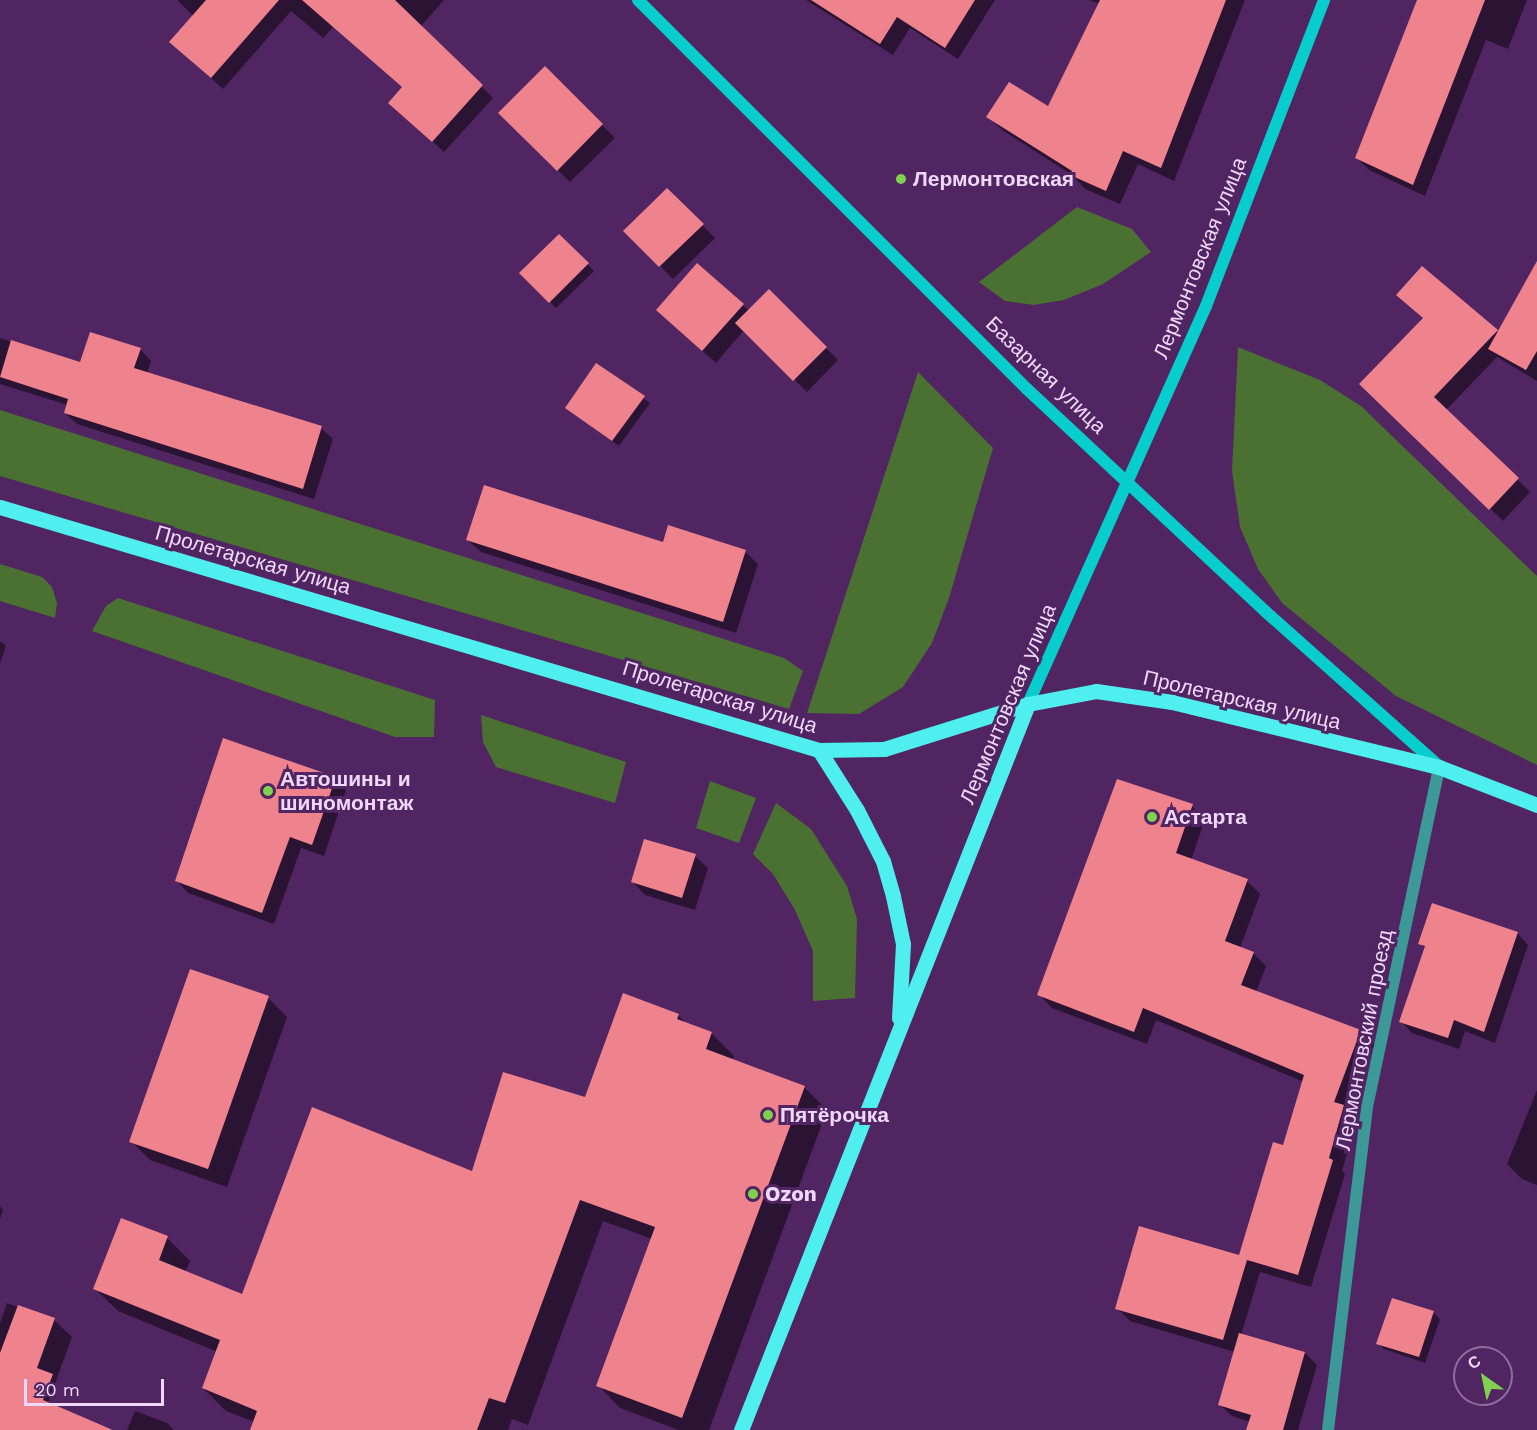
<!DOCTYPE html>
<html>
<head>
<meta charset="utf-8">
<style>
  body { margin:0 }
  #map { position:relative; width:1537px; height:1430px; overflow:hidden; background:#502561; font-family:"Work Sans",sans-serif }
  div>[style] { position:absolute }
  .green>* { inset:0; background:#4a7032 }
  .shadow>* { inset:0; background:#0007 }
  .building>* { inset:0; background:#ef838d }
  .minor>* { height:12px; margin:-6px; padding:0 6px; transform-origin:6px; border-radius:6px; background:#3c9998 }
  .secondary>* { height:12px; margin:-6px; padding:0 6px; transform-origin:6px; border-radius:6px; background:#07cdcd }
  .primary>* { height:15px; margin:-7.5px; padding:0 7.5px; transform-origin:7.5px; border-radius:7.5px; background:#4fefef }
  .dots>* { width:16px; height:16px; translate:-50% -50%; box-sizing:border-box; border:3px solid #502561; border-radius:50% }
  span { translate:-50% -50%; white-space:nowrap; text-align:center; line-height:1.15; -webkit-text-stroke:6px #502561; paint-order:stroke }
  .poi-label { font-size:21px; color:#f0d8fc; font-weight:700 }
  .left { translate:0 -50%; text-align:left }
  .street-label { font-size:21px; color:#f0d8fc }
  .north { position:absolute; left:1453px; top:1346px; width:60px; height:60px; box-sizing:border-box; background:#502561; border:2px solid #906d9f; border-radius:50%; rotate:327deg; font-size:16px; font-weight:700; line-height:24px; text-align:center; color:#f0d8fc }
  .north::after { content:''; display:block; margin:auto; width:21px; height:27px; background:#82d04f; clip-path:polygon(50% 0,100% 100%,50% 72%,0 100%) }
  .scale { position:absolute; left:24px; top:1379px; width:140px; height:27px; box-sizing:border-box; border:3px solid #f0d8fc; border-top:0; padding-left:8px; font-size:18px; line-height:21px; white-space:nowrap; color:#f0d8fc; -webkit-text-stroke:4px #502561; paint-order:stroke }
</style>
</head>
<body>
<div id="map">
  <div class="green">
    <div style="clip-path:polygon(1077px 207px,1132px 229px,1151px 252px,1103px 284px,1064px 300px,1034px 305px,1005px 301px,979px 282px)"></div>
    <div style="clip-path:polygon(1238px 347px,1320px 380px,1361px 406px,1537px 576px,1537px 765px,1396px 696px,1282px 603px,1258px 569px,1240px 527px,1232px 471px)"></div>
    <div style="clip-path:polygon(918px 372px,993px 448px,949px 598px,932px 643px,903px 687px,859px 714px,807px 713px)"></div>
    <div style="clip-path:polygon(0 410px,784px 658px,803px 671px,789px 709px,0 476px)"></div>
    <div style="clip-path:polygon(0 564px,42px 577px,52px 587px,57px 603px,55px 618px,0 601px)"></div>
    <div style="clip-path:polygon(118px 598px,435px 700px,434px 737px,395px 737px,92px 631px,106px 606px)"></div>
    <div style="clip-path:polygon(481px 715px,626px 762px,615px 803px,496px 767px,483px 742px)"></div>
    <div style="clip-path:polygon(710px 781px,756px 798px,739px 843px,696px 828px)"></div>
    <div style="clip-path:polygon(776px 803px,811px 829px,847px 886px,857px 919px,855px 998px,813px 1001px,813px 951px,795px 910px,773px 874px,753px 854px)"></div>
  </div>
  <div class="shadow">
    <div style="clip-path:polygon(177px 0,444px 0,421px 26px,493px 98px,444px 152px,390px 103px,403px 88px,333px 27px,323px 38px,291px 11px,223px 89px,183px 53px,193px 16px)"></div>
    <div style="clip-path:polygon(806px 0,995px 0,958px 59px,910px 28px,893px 55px)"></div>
    <div style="clip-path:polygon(1089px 0,1245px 0,1174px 181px,1138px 164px,1120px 204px,1085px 189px,1072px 175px,1002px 130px,988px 117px,1049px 109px,1100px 4px)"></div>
    <div style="clip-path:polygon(1419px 0,1527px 0,1508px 49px,1486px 40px,1425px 196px,1369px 170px,1357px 158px)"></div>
    <div style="clip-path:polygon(545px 68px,615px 138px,570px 182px,500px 113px)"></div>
    <div style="clip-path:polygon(667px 190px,715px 238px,673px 279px,625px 231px)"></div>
    <div style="clip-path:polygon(559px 236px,594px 271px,556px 308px,522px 273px)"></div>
    <div style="clip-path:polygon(1422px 268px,1498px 333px,1537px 304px,1537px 381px,1497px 357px,1446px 410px,1530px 492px,1503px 521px,1362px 384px,1424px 319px,1398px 295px)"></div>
    <div style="clip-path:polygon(769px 291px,838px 360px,807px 392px,744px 330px,716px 363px,671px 323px,743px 305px,749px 311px)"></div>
    <div style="clip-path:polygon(0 338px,81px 364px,140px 349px,151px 361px,147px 374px,321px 428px,333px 439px,314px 499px,77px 424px,65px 413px,68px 405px,0 384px)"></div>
    <div style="clip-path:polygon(597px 365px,650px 403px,619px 446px,567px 408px)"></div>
    <div style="clip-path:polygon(468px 540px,663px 544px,745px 552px,758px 564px,736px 633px,481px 552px)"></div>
    <div style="clip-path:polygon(0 641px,6px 646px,0 663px)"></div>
    <div style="clip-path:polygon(335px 778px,346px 790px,324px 856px,301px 848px,274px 924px,188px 893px,177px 881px)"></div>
    <div style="clip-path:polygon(1192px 806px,1205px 819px,1191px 860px,1247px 881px,1260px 894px,1240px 948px,1253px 953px,1266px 966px,1256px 992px,1360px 1031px,1374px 1044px,1348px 1111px,1357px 1120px,1342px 1171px,1345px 1174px,1311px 1287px,1260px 1272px,1241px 1335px,1305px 1353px,1317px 1365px,1298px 1430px,1247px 1430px,1250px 1422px,1232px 1416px,1220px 1405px,1235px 1352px,1130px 1321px,1117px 1308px,1240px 1257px,1284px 1147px,1304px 1082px,1156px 1020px,1147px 1044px,1052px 1008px,1039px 994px)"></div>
    <div style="clip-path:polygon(695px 856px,708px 868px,695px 910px,645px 895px,633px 882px)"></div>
    <div style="clip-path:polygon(1517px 933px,1528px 945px,1495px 1043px,1465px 1031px,1459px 1049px,1412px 1033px,1401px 1021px,1425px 948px,1420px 943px)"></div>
    <div style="clip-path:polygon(191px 970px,268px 998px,287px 1017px,227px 1187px,150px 1160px,131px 1141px)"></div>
    <div style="clip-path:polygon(678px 1015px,687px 1024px,711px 1033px,734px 1056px,732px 1060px,805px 1088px,827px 1110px,709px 1430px,679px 1430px,620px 1408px,598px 1385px,652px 1239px,603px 1221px,528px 1425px,512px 1419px,508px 1430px,252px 1430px,255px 1422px,226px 1411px,203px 1388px,218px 1352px,118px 1311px,95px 1289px,167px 1238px,190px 1261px,185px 1272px,243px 1296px,473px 1173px,586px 1099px)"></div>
    <div style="clip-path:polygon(1537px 1090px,1537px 1185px,1522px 1179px,1507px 1164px)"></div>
    <div style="clip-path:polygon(0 1206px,3px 1210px,0 1219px)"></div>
    <div style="clip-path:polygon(1393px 1299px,1434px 1313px,1440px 1319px,1425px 1363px,1384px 1349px,1378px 1343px)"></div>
    <div style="clip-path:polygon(7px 1303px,54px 1320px,72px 1337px,48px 1403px,114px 1430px,0 1430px,0 1323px)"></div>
    <div style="clip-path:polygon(135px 1411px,167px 1423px,174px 1430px,127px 1430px)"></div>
  </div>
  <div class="building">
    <div style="clip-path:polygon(206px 0,279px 0,211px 78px,169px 42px)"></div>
    <div style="clip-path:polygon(302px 0,395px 0,483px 85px,432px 142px,388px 103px,402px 87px)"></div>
    <div style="clip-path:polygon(811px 0,975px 0,945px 48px,897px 17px,880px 44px)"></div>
    <div style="clip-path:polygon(1100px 0,1226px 0,1161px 168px,1123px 151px,1106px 191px,1070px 175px,1072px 171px,986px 117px,1009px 82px,1048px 106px)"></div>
    <div style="clip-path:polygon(1417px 0,1485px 0,1413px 185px,1355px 158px)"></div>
    <div style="clip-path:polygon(545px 66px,603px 124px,557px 171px,498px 113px)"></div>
    <div style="clip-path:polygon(667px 188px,704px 224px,659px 267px,623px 231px)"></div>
    <div style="clip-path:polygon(559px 234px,589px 263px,549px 303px,519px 273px)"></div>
    <div style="clip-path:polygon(1537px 261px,1537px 351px,1526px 370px,1488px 349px)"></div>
    <div style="clip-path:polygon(697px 263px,744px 304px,702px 351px,656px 310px)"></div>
    <div style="clip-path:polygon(1422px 266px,1498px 330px,1434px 397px,1519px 478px,1489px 510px,1359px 384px,1423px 318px,1396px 295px)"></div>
    <div style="clip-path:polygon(769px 289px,827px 347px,793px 381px,735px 323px)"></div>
    <div style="clip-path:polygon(90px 332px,141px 348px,134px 368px,322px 426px,303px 489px,64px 413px,68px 399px,0 377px,11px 340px,80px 362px)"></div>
    <div style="clip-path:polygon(596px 363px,645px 396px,612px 441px,565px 408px)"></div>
    <div style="clip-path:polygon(484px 485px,663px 542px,668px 525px,746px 550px,723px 622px,466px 540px)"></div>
    <div style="clip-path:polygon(223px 738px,336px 777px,312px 845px,290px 837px,262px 913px,175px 881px)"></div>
    <div style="clip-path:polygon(1117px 779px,1193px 804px,1176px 853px,1248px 879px,1225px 941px,1254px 952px,1241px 985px,1361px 1030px,1334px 1102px,1344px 1105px,1329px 1158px,1333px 1160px,1298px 1275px,1247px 1260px,1223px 1340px,1115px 1309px,1139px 1226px,1239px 1255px,1273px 1142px,1283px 1145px,1304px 1075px,1143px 1008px,1134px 1032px,1037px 995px)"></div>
    <div style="clip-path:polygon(644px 839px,696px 854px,682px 898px,631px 882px)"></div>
    <div style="clip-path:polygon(1432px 903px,1518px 932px,1484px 1032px,1454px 1020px,1448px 1038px,1399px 1022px,1425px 946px,1418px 944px)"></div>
    <div style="clip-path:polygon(190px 969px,269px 996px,208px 1169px,129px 1142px)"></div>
    <div style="clip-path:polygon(623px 993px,679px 1014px,677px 1019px,712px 1032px,706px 1049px,805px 1086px,682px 1418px,596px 1386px,655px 1227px,580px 1200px,505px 1403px,489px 1398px,477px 1430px,250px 1430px,257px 1411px,202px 1388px,220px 1340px,93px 1289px,121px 1218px,168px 1236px,159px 1260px,242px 1294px,312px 1107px,472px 1171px,503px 1072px,585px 1097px)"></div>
    <div style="clip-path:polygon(1392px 1298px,1434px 1311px,1419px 1357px,1376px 1344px)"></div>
    <div style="clip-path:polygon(18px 1305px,55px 1318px,37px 1368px,53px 1374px,43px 1400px,113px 1430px,0 1430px,0 1353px)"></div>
    <div style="clip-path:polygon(1239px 1333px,1305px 1352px,1283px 1430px,1246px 1430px,1251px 1415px,1218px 1405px)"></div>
  </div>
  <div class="minor">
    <div style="left:1328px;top:1430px;width:325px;rotate:-83.1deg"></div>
    <div style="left:1367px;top:1107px;width:348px;rotate:-78deg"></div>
  </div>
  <div class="secondary">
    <div style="left:638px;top:0;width:550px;rotate:45deg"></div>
    <div style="left:1027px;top:389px;width:327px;rotate:43deg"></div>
    <div style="left:1266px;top:612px;width:232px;rotate:41.7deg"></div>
    <div style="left:1028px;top:704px;width:436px;rotate:-65.9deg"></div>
    <div style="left:1206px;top:306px;width:328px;rotate:-68.9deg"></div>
  </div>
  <div class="primary">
    <div style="left:0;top:507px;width:854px;rotate:16.53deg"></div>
    <div style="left:819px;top:750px;width:65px;rotate:-0.9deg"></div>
    <div style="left:884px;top:749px;width:151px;rotate:-17.4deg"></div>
    <div style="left:1028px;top:704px;width:69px;rotate:-10.8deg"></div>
    <div style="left:1096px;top:691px;width:77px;rotate:8.2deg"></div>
    <div style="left:1172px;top:702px;width:275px;rotate:13.7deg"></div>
    <div style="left:1439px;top:767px;width:105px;rotate:21.2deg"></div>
    <div style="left:819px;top:750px;width:71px;rotate:57.7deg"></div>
    <div style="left:857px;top:810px;width:57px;rotate:63deg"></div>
    <div style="left:883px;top:861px;width:36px;rotate:74deg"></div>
    <div style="left:893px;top:896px;width:49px;rotate:78.2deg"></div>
    <div style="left:903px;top:944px;width:74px;rotate:93.1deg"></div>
    <div style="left:741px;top:1430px;width:781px;rotate:-68.43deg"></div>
  </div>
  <div class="dots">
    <div style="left:901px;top:179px;background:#82d04f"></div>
    <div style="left:268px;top:791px;background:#82d04f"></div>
    <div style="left:1152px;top:817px;background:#82d04f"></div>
    <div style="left:768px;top:1115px;background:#82d04f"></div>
    <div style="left:753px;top:1194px;background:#82d04f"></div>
  </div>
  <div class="poi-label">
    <span class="left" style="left:913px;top:179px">Лермонтовская</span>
    <span class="left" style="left:280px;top:791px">Автошины и<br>шиномонтаж</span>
    <span class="left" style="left:1164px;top:817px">Астарта</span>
    <span class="left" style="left:780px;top:1115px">Пятёрочка</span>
    <span class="left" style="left:765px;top:1194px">Ozon</span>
  </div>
  <div class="street-label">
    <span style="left:1200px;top:258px;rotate:-68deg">Лермонтовская улица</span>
    <span style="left:1046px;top:375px;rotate:44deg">Базарная улица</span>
    <span style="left:253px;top:560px;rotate:16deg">Пролетарская улица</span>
    <span style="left:720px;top:697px;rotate:17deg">Пролетарская улица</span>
    <span style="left:1242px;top:700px;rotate:13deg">Пролетарская улица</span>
    <span style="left:1008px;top:704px;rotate:-67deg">Лермонтовская улица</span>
    <span style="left:1364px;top:1040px;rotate:-79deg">Лермонтовский проезд</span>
  </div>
  <div class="north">С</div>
  <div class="scale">20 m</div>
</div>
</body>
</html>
